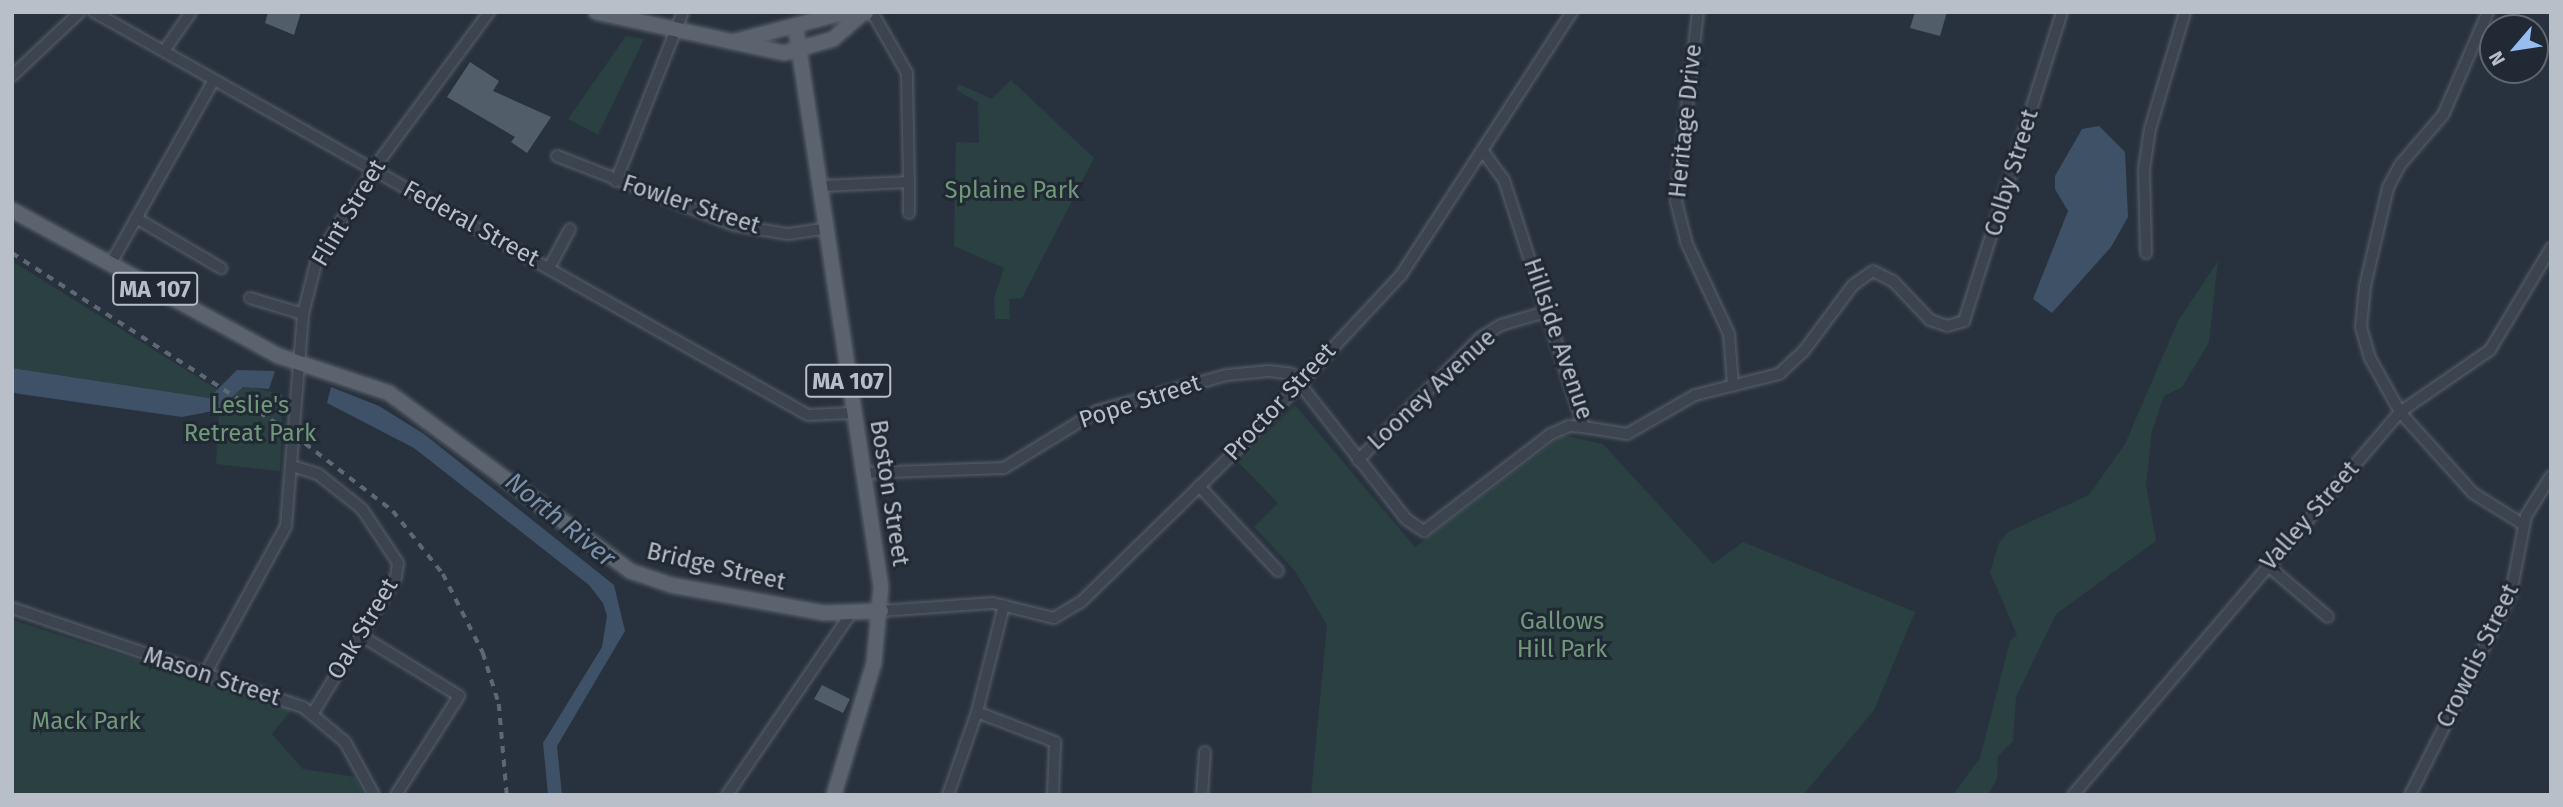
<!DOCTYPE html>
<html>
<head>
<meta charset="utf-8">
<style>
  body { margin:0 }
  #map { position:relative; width:2563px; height:807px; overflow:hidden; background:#28323e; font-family:"Fira Sans",sans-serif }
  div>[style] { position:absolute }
  .green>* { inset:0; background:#2b4040 }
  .water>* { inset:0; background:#3f5166 }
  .building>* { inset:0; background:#515d69 }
  .roads { filter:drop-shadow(0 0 2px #59626c) drop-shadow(0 0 2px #59626c) }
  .minor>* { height:10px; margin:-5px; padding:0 5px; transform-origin:5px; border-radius:5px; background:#3b444f }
  .major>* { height:14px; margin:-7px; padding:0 7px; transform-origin:7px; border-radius:7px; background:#5a636e }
  .rail>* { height:3.5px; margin-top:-1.75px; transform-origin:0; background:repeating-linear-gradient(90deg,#5e6875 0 7px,transparent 0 14px) }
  span { translate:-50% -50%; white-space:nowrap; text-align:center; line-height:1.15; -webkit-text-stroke:6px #202934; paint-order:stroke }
  .shield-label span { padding:2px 5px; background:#202934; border:2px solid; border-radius:5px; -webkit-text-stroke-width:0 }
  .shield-label { font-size:23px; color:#b8bfc9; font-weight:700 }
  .street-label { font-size:24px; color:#b8bfc9 }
  .park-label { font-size:24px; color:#719878 }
  .water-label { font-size:26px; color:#7b91aa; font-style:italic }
  .frame { position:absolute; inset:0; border:14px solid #b8bfc9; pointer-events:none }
  .north { position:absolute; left:2479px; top:14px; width:70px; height:70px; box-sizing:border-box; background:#202934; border:2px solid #5d6570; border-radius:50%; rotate:241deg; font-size:19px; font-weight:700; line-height:28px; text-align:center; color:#b8bfc9 }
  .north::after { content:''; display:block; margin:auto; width:24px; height:32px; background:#96bcf0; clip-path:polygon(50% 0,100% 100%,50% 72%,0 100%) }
</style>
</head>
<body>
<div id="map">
  <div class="green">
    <div style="clip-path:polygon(626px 36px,644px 39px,598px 135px,568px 119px)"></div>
    <div style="clip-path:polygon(1011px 80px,1094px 158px,1022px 298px,1009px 299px,1010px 319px,995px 319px,994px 298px,1004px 268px,954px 246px,956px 142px,979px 143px,978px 102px,956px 90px,959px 84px,992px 99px)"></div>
    <div style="clip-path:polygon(12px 261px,218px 390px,224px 382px,237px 390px,249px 386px,283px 395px,280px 471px,216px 464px,219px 405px,209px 398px,12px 368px)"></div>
    <div style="clip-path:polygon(2218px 261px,2209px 342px,2182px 387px,2164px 396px,2152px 431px,2146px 485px,2156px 541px,2056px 614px,2016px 697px,2013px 741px,1998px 756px,1997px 778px,1988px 795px,1953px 795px,1980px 758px,2010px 641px,2017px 635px,1990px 572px,1999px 543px,2008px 532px,2089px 495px,2125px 444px,2178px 321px)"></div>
    <div style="clip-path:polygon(1295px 405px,1415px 547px,1563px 435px,1603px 444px,1713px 564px,1743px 542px,1915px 612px,1874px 710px,1803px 795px,1311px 795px,1327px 625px,1295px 571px,1254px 527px,1278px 503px,1238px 462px)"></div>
    <div style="clip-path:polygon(12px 620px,292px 709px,272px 734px,303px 769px,355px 777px,364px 795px,12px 795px)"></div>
  </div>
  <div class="water">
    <div style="clip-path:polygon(2099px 126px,2125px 152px,2128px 217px,2111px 247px,2052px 313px,2033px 299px,2068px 211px,2055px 189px,2055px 176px,2082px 129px)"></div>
    <div style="clip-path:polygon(12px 368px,209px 398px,237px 370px,275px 371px,269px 389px,243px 387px,218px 410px,182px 417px,20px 394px,12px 392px)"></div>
    <div style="clip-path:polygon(331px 387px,379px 406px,424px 434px,614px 585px,625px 631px,557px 746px,562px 795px,548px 795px,543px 743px,602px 647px,607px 616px,603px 603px,589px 585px,414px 448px,327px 403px)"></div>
  </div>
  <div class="building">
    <div style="clip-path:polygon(268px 12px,301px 12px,294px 35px,265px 23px)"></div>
    <div style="clip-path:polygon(1915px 12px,1947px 12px,1940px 36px,1910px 28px)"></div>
    <div style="clip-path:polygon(470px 62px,499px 81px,493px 91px,551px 117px,527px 153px,511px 142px,515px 137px,447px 97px)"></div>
    <div style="clip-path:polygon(822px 685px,850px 699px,843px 713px,814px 699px)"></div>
  </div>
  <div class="roads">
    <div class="minor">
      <div style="left:94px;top:12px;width:820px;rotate:29.44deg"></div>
      <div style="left:808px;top:415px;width:44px;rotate:-2.6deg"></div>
      <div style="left:1698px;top:12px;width:190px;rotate:96.6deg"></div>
      <div style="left:1676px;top:201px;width:44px;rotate:75.7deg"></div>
      <div style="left:1687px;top:244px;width:99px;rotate:65deg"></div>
      <div style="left:1729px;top:334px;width:52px;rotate:85.6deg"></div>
      <div style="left:2488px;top:12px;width:112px;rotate:113.6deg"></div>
      <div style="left:2443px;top:115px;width:66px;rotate:130.7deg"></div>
      <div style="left:2400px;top:165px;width:26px;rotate:118deg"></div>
      <div style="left:2388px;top:188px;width:101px;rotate:103.2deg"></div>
      <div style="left:2365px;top:286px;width:41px;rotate:95.6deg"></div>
      <div style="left:2361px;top:327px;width:32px;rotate:74deg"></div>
      <div style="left:2370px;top:358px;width:62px;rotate:60.9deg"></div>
      <div style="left:2400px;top:412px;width:109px;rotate:48deg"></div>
      <div style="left:2473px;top:493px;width:60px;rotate:32.1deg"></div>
      <div style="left:164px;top:51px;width:47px;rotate:-55.3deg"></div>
      <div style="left:12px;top:76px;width:93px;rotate:-43.3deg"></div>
      <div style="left:1482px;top:150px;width:37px;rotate:54deg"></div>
      <div style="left:1504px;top:180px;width:260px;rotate:72.1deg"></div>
      <div style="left:1584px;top:427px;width:44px;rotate:9.2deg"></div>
      <div style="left:1627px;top:434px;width:78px;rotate:-29.8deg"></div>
      <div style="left:1695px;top:395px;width:87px;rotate:-14deg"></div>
      <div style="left:1779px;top:374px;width:33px;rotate:-43deg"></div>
      <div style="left:1803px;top:352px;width:84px;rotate:-53.3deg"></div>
      <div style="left:1853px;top:285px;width:24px;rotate:-35deg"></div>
      <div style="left:1873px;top:271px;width:22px;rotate:27deg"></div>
      <div style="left:1893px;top:281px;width:54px;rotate:46.5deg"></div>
      <div style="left:1930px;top:320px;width:18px;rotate:19deg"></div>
      <div style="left:1947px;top:326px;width:18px;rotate:-16deg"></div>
      <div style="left:1964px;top:321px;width:324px;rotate:-72.4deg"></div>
      <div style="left:557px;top:156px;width:190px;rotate:21.3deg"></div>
      <div style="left:734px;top:225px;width:55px;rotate:9.5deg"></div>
      <div style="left:788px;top:234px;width:41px;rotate:-8.3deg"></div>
      <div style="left:616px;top:181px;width:182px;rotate:-68.4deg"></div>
      <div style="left:823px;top:186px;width:86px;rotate:-2.7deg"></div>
      <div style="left:909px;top:182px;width:109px;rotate:-91.1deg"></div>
      <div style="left:907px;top:73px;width:70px;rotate:-119.8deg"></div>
      <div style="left:909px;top:213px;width:31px;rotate:-90deg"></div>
      <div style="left:136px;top:218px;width:99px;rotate:30.5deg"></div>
      <div style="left:2146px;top:253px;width:84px;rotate:-91.4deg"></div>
      <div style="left:2144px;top:169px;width:40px;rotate:-81.5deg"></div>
      <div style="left:2150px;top:129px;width:122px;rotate:-73.3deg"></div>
      <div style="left:110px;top:265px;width:212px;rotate:-60.7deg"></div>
      <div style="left:549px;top:268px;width:44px;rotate:-61.7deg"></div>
      <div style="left:250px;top:298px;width:55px;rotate:16.8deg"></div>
      <div style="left:1358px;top:460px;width:173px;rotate:-45deg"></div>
      <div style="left:1480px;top:338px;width:25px;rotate:-32deg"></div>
      <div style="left:1501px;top:325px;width:50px;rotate:-16.3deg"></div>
      <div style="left:292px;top:466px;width:27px;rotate:17deg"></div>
      <div style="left:318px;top:474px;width:56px;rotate:38.5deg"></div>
      <div style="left:362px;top:509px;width:65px;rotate:56.3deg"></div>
      <div style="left:398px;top:563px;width:14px;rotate:98deg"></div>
      <div style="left:396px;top:577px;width:159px;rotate:121.4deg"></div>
      <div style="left:863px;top:473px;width:141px;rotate:-2deg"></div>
      <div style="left:1004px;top:468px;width:109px;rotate:-31.5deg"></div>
      <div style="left:1097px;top:411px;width:135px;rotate:-15.5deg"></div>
      <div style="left:1227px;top:375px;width:42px;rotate:-5.4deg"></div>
      <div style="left:1269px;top:371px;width:23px;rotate:7deg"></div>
      <div style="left:1292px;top:374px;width:184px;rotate:51.8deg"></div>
      <div style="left:1406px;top:519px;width:22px;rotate:34deg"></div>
      <div style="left:1424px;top:531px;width:160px;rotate:-37.4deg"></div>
      <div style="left:1551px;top:434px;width:20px;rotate:-24deg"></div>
      <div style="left:1569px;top:426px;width:15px;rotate:4deg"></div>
      <div style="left:1199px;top:486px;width:116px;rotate:47.1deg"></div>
      <div style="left:2267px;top:565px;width:80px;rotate:40.4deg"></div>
      <div style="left:12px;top:608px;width:307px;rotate:18.8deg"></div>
      <div style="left:303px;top:707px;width:55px;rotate:39.8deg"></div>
      <div style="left:345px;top:742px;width:60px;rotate:61.3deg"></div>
      <div style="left:881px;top:611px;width:112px;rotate:-4.1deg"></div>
      <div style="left:993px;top:603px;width:63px;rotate:13.8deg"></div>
      <div style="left:1054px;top:618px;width:31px;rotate:-31deg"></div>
      <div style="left:1081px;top:602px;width:236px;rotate:-44.3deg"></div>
      <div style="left:1250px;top:437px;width:221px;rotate:-47deg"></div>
      <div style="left:1401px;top:275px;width:314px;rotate:-57deg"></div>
      <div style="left:360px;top:635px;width:116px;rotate:31.6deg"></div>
      <div style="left:459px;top:696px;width:117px;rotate:122.5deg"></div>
      <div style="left:204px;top:676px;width:171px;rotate:-61.3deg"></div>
      <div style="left:286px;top:526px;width:213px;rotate:-85.4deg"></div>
      <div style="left:303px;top:314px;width:57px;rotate:-75.7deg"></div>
      <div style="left:317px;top:259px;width:117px;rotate:-57.5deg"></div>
      <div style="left:380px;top:160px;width:184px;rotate:-53.6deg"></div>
      <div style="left:977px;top:712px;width:84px;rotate:21deg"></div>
      <div style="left:1055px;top:742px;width:53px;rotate:92.2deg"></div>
      <div style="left:727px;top:795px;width:218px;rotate:-55.7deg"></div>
      <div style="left:948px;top:795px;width:88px;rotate:-70.7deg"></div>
      <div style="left:977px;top:712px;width:110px;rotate:-75.8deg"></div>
      <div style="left:1202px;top:795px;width:43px;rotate:-86deg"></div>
      <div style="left:2073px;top:795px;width:504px;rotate:-49.51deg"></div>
      <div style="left:2400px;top:412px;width:109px;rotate:-34.6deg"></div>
      <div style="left:2490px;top:350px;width:119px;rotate:-59.1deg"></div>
      <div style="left:2410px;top:795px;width:226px;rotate:-63.4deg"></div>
      <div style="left:2511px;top:593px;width:78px;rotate:-79deg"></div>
      <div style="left:2526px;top:516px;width:47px;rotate:-58deg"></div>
    </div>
    <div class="major">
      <div style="left:596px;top:12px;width:192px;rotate:12.3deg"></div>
      <div style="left:784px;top:53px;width:51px;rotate:-15.9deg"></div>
      <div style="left:833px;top:39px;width:38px;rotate:-41deg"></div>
      <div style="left:796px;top:29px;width:564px;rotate:81.34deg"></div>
      <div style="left:881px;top:587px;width:76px;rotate:95.3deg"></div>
      <div style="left:874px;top:663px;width:138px;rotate:106.9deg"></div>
      <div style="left:736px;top:41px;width:106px;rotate:-14.7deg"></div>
      <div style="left:839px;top:14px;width:27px;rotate:-2deg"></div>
      <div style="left:12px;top:210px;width:304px;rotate:28.7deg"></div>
      <div style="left:279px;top:356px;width:116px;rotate:18.6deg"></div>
      <div style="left:389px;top:393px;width:300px;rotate:36.4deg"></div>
      <div style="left:630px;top:571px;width:43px;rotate:18.9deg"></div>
      <div style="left:671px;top:585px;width:155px;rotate:10.4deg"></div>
      <div style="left:823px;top:613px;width:58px;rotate:-2deg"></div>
    </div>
  </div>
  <div class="rail">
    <div style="left:12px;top:253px;width:336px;rotate:32.8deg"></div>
    <div style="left:294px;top:435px;width:125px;rotate:37.5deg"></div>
    <div style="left:393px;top:511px;width:80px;rotate:51.6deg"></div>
    <div style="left:443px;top:574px;width:89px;rotate:63.1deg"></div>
    <div style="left:483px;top:653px;width:53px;rotate:72.6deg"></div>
    <div style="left:499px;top:704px;width:91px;rotate:85deg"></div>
  </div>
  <div class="shield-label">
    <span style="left:155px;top:289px">MA 107</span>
    <span style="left:848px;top:381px">MA 107</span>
  </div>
  <div class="street-label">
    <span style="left:1686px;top:121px;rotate:-84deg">Heritage Drive</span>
    <span style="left:2012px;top:173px;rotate:-73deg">Colby Street</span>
    <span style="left:691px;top:205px;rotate:18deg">Fowler Street</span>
    <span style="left:349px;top:213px;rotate:-59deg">Flint Street</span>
    <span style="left:471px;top:224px;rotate:29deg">Federal Street</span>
    <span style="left:1558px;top:339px;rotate:71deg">Hillside Avenue</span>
    <span style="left:1432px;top:390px;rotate:-43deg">Looney Avenue</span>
    <span style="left:1140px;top:402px;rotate:-18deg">Pope Street</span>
    <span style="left:1280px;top:402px;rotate:-47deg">Proctor Street</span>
    <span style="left:889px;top:493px;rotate:81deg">Boston Street</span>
    <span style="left:2310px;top:516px;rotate:-49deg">Valley Street</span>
    <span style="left:716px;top:567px;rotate:13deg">Bridge Street</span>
    <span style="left:363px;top:629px;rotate:-59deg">Oak Street</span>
    <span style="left:2478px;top:656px;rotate:-64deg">Crowdis Street</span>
    <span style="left:212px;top:677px;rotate:18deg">Mason Street</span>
  </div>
  <div class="park-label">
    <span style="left:1012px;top:191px">Splaine Park</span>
    <span style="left:250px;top:420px">Leslie's<br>Retreat Park</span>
    <span style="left:1562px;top:636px">Gallows<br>Hill Park</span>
    <span style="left:86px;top:722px">Mack Park</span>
  </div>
  <div class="water-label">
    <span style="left:560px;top:520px;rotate:39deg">North River</span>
  </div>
  <div class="frame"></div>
  <div class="north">N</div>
</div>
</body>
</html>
